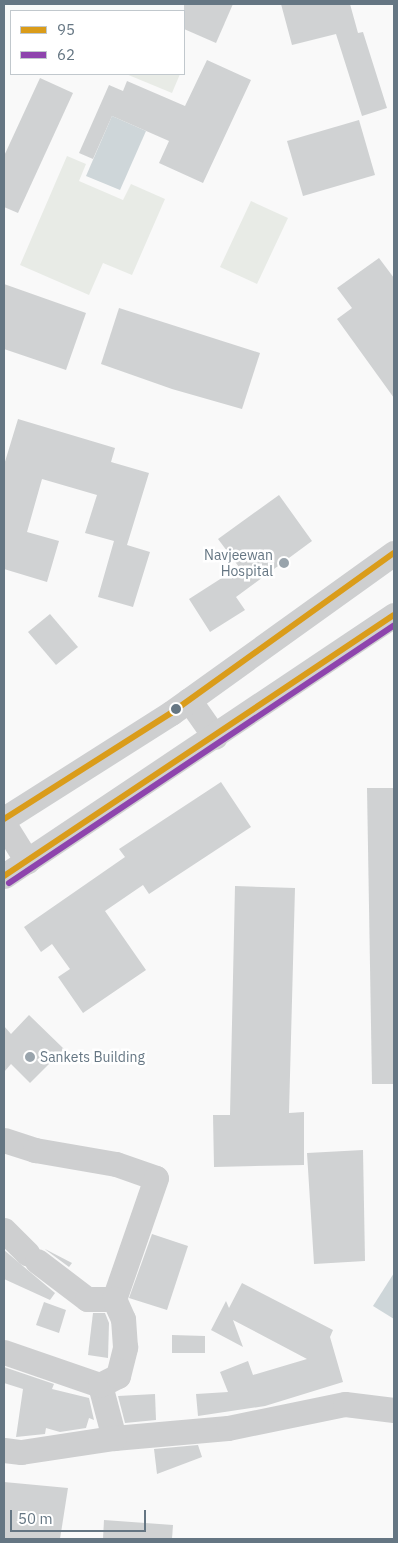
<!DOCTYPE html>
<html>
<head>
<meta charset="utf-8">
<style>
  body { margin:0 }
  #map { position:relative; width:398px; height:1543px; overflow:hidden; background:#f9f9f9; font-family:"IBM Plex Sans",sans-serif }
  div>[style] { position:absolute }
  .green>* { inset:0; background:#e8ebe6 }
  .water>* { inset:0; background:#ced6d9 }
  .building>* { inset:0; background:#d0d2d3 }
  .minor>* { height:25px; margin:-12.5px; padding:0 12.5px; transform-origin:12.5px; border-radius:12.5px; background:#cecfd0 }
  .bus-1>* { height:6px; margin:-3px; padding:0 3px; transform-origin:3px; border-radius:3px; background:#da9c1a }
  .bus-2>* { height:6px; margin:-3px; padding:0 3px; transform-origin:3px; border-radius:3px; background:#8e44ad }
  .dots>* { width:14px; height:14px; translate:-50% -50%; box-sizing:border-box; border:2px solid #fff; border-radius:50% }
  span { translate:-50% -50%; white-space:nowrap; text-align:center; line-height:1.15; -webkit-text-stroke:5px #fff; paint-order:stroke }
  .poi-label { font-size:14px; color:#657683 }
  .right { translate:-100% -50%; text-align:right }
  .left { translate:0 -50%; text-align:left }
  .frame { position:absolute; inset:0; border:5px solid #657683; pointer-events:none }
  .legend { position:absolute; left:10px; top:10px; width:175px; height:65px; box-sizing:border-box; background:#fff; border:1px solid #c1c8cd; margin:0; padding:6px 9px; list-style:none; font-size:15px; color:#657683 }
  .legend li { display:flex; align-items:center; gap:10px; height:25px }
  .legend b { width:25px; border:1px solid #c1c8cd }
  .scale { position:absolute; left:10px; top:1510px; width:136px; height:22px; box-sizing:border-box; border:2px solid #657683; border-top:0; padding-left:6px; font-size:15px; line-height:18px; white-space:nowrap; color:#657683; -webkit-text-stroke:4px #fff; paint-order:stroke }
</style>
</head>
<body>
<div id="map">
  <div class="green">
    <div style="clip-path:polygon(126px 74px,180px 74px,172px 93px)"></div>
    <div style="clip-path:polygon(67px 156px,86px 164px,79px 181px,123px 200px,131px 184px,165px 199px,132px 275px,103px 263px,89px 295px,20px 265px)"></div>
    <div style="clip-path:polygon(251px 201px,288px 218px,257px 284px,220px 267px)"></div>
  </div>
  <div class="water">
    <div style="clip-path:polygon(112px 116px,146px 131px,120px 190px,86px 176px)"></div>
    <div style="clip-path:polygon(394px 1273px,394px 1319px,373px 1306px)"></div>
  </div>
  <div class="building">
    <div style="clip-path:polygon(184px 4px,233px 4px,216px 43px,184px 29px)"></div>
    <div style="clip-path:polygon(281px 4px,350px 4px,358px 33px,363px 32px,387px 108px,362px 116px,336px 34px,292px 45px)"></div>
    <div style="clip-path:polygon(207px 60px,251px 80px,203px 183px,159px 163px,169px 141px,112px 116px,93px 159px,79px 153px,109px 85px,123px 91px,127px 81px,185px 106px)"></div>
    <div style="clip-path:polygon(40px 78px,73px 93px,18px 213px,4px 207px,4px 156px)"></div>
    <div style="clip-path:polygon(359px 120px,375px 175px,303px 196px,287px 141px)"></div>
    <div style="clip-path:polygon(379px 258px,394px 278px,394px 398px,337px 319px,352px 308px,337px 288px)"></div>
    <div style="clip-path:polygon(4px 284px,86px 313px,66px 370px,4px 349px)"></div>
    <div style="clip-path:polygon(119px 308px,260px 353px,242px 409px,172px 389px,101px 364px)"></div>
    <div style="clip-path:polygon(18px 419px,115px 448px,111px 462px,149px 473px,127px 545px,150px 552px,133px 607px,98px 597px,114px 541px,85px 533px,97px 495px,42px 479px,27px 532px,59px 541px,47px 582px,4px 569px,4px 465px)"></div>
    <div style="clip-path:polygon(279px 495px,312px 541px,236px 597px,245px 610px,210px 632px,189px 599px,239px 567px,218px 539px)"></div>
    <div style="clip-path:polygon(50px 614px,78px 647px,56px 665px,28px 632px)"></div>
    <div style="clip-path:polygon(221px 782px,251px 827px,149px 894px,143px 885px,105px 911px,146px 970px,83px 1013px,58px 977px,70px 969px,52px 944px,41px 952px,24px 927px,125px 857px,119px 849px)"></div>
    <div style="clip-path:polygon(367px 788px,394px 788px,394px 1084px,372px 1084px)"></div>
    <div style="clip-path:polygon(235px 886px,295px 888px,289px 1113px,304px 1112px,304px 1165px,214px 1167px,213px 1115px,230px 1115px)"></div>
    <div style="clip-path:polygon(29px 1015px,64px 1049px,30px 1083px,11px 1064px,4px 1072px,4px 1026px,11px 1034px)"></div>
    <div style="clip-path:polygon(363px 1150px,365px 1261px,314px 1264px,307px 1153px)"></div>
    <div style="clip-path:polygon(152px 1234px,188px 1246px,167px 1310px,129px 1298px)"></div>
    <div style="clip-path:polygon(45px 1249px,72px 1263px,69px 1267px,46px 1250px)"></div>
    <div style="clip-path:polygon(4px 1250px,55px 1293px,50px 1300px,4px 1279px)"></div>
    <div style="clip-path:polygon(242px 1283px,333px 1330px,330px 1337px,343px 1382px,265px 1406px,198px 1416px,196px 1394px,228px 1392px,220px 1372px,248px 1361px,253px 1375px,307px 1359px,233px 1320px,243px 1347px,211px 1330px,226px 1301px,229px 1308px)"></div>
    <div style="clip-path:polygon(44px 1302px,66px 1310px,59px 1333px,36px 1325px)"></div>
    <div style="clip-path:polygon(93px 1313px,105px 1313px,109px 1323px,108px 1358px,88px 1355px)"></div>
    <div style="clip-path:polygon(172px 1335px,205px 1336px,205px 1353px,172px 1353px)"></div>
    <div style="clip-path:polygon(4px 1367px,54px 1384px,52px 1389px,89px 1398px,94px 1420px,89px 1418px,86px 1428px,60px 1432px,46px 1428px,45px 1434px,16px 1437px,23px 1389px,4px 1383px)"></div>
    <div style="clip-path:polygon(155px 1394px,156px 1420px,125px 1423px,118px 1396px)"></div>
    <div style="clip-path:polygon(198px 1445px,202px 1457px,157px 1474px,154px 1449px)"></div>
    <div style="clip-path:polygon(4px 1482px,68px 1488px,60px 1539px,4px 1539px)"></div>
    <div style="clip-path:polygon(104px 1520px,173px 1525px,172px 1539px,103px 1539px)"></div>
  </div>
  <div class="minor">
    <div style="left:189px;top:700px;width:45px;rotate:54.9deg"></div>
    <div style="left:4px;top:819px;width:198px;rotate:-32.4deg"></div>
    <div style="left:171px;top:713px;width:274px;rotate:-35.7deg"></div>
    <div style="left:4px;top:824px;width:44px;rotate:58.1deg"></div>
    <div style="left:4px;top:876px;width:469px;rotate:-33.8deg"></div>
    <div style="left:4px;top:1140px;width:33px;rotate:18deg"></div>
    <div style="left:35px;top:1150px;width:82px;rotate:9.8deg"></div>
    <div style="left:116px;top:1164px;width:42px;rotate:19.3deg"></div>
    <div style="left:156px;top:1178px;width:128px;rotate:109.1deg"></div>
    <div style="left:4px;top:1230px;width:33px;rotate:45deg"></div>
    <div style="left:37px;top:1261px;width:63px;rotate:37.2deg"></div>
    <div style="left:87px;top:1299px;width:27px"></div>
    <div style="left:4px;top:1352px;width:102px;rotate:19deg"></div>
    <div style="left:100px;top:1385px;width:55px;rotate:75.2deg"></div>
    <div style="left:114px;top:1438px;width:114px;rotate:-5deg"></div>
    <div style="left:228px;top:1428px;width:119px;rotate:-11.6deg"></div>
    <div style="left:345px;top:1404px;width:49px;rotate:7deg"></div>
    <div style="left:100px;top:1385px;width:20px;rotate:-27deg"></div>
    <div style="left:118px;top:1376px;width:30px;rotate:-76deg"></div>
    <div style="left:125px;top:1347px;width:28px;rotate:-94deg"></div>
    <div style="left:123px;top:1319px;width:22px;rotate:-114deg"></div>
    <div style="left:4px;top:1450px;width:17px;rotate:7deg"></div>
    <div style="left:21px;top:1452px;width:94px;rotate:-8.6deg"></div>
  </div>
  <div class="bus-1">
    <div style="left:4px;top:819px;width:198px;rotate:-32.4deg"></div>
    <div style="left:171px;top:713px;width:274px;rotate:-35.7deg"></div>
    <div style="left:4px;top:876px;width:469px;rotate:-33.8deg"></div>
  </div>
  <div class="bus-2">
    <div style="left:9px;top:883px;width:463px;rotate:-33.8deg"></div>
  </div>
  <div class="dots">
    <div style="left:284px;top:563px;background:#99a4ac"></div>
    <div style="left:176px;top:709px;background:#657683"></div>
    <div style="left:30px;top:1057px;background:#99a4ac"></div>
  </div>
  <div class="poi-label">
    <span class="right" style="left:273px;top:563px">Navjeewan<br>Hospital</span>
    <span class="left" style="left:40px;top:1057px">Sankets Building</span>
  </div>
  <div class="frame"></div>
  <ul class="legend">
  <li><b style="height:6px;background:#da9c1a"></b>95</li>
  <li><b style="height:6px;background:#8e44ad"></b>62</li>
  </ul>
  <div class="scale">50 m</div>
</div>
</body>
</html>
